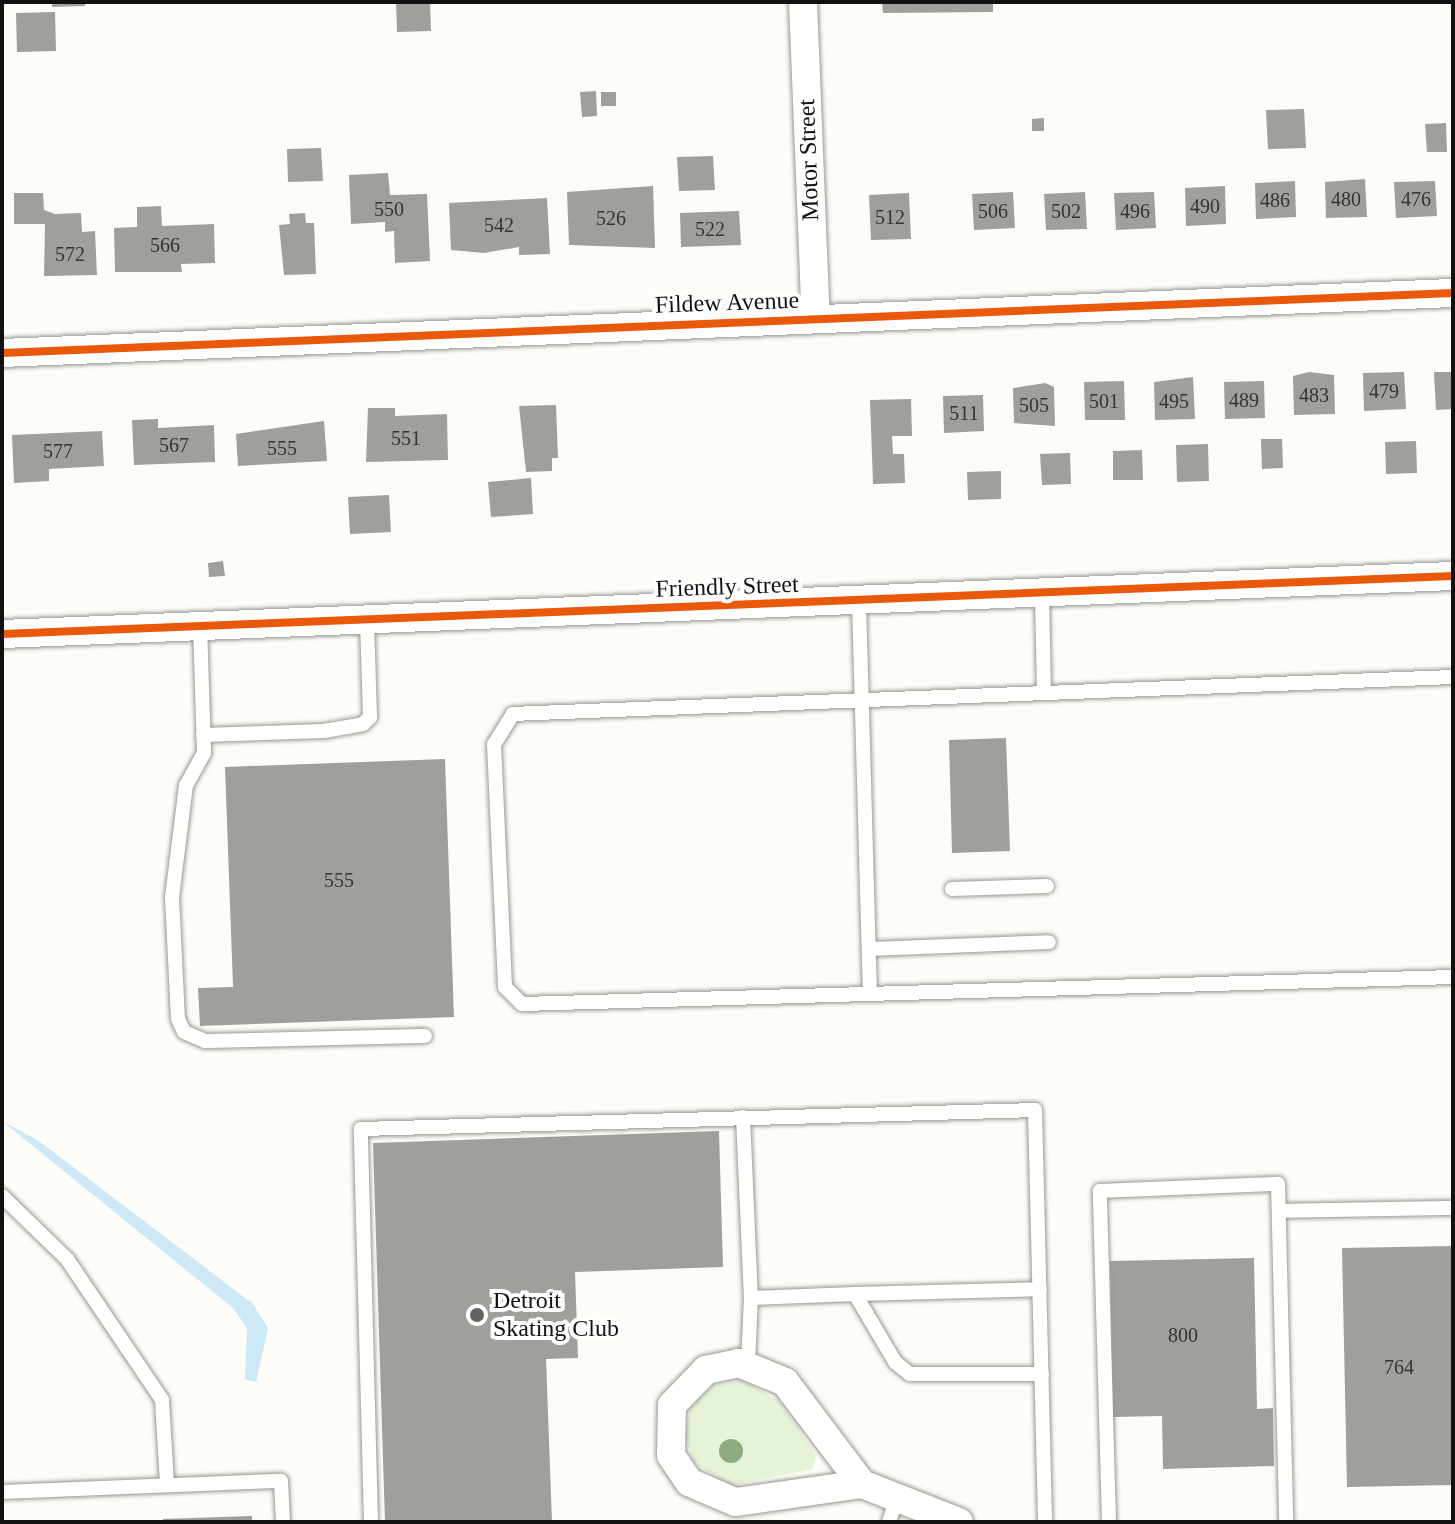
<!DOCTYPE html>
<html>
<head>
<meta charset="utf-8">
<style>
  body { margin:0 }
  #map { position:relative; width:1455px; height:1524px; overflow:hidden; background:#fdfcf7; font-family:Georgia,serif }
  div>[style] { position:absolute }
  .green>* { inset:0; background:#e7f3d7 }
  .water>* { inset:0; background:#cde8f7 }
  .building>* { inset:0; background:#a19f9c }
  .roads { filter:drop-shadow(0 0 2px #979795) drop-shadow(0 0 2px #979795) }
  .service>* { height:14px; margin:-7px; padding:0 7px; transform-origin:7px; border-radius:7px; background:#fffffe }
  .minor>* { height:28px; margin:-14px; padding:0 14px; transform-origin:14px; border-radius:14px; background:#fffffe }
  .cycleway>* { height:8px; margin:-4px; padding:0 4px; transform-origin:4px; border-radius:4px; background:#e8590c }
  .trees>* { width:24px; height:24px; margin:-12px; border-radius:50%; background:#8cac80 }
  .dots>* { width:22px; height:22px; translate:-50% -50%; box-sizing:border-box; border:4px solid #fff; border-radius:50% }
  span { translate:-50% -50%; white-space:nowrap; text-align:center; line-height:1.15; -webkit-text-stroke:8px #fff; paint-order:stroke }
  .number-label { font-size:20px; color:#353434 }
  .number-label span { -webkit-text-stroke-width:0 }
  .street-label { font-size:24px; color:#111 }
  .poi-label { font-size:24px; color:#111 }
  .left { translate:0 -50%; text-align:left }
  .frame { position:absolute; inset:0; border:4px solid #111; pointer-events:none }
</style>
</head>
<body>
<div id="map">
  <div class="green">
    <div style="clip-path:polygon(742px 1380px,780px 1402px,816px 1455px,813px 1469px,732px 1485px,694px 1463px,685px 1436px,691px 1406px,713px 1386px)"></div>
  </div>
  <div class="water">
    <div style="clip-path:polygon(2px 1121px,39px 1141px,253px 1304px,268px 1328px,256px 1382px,245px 1379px,247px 1328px,233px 1308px)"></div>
  </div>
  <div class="building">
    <div style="clip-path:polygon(52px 2px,85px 2px,85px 6px,52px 7px)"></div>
    <div style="clip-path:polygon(396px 2px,430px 2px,431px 31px,397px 32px)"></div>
    <div style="clip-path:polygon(882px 2px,993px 2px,993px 12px,883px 13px)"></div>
    <div style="clip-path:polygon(55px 12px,56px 51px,17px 52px,16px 13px)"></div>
    <div style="clip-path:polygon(596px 91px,597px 116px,582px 117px,580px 92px)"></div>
    <div style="clip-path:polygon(601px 92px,616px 92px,616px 106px,601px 106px)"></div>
    <div style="clip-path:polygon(1304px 109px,1306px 148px,1268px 149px,1266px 110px)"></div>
    <div style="clip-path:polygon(1044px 118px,1044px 131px,1032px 131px,1032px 119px)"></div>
    <div style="clip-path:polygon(1446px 123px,1447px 152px,1427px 152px,1425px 124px)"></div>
    <div style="clip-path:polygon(321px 148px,323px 181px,288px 182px,287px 149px)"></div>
    <div style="clip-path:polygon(713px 156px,715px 190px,679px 191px,677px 157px)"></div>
    <div style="clip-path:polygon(388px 173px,390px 195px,427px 194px,430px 261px,395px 263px,394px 231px,385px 232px,385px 222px,351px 224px,349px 175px)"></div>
    <div style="clip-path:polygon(1365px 179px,1367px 217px,1326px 218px,1325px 182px)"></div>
    <div style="clip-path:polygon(1295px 181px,1296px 217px,1256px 219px,1255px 183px)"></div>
    <div style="clip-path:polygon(1435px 181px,1437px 216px,1396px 218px,1394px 182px)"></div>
    <div style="clip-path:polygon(653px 186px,655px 248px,569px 245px,567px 192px)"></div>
    <div style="clip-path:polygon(1225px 186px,1226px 224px,1186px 226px,1185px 188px)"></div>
    <div style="clip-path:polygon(1013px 192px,1015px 228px,974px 230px,972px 194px)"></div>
    <div style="clip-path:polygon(1085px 192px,1087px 229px,1046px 230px,1044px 194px)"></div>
    <div style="clip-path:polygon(1154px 192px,1156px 228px,1116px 230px,1114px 193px)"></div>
    <div style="clip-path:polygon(14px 193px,43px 193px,44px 210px,55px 214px,81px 213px,82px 232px,95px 231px,97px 275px,44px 276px,45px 224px,14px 224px)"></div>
    <div style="clip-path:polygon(909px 193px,911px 239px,871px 240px,869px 195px)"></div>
    <div style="clip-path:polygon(547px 198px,550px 254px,519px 255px,519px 247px,484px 253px,451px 250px,449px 203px)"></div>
    <div style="clip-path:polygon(161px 206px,162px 226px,214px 224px,215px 263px,181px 264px,182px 272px,115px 272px,114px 228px,137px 227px,137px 207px)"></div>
    <div style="clip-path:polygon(739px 211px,741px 245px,681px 247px,680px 213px)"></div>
    <div style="clip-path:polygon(305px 213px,306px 223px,314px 223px,316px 274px,284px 275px,279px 225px,290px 224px,289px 214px)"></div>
    <div style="clip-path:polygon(1309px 372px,1334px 375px,1335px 414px,1294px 415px,1293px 376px)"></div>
    <div style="clip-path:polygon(1404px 372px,1406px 409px,1364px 411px,1363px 373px)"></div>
    <div style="clip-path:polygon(1434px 372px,1453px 372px,1453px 409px,1436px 410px)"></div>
    <div style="clip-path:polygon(1193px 377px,1195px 419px,1155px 420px,1154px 382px)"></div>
    <div style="clip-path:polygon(1124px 381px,1125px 420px,1085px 420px,1084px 382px)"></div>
    <div style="clip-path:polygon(1264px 381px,1265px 418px,1225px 419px,1224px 382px)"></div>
    <div style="clip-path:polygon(1045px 383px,1054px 387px,1055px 426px,1014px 423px,1013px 388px)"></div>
    <div style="clip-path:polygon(983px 395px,984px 431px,944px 433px,943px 396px)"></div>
    <div style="clip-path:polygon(911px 399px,912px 436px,892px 436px,893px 454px,904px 454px,905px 483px,873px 484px,870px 400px)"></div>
    <div style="clip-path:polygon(556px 405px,558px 458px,552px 458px,552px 471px,526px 472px,519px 406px)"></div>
    <div style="clip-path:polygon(368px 408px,395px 408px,395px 416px,447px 414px,448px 460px,366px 462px)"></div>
    <div style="clip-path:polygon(158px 419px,158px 428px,214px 425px,215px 462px,134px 465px,132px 420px)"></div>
    <div style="clip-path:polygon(324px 421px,327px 461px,238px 466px,236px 434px)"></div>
    <div style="clip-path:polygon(102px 431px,104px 466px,49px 469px,49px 481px,14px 483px,12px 435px)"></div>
    <div style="clip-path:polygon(1261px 439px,1282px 439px,1283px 468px,1262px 469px)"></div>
    <div style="clip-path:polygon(1416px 441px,1417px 473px,1386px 474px,1385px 442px)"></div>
    <div style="clip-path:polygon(1208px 444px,1209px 481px,1177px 482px,1176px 445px)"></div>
    <div style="clip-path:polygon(1142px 450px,1143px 480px,1113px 480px,1113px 451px)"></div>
    <div style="clip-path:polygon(1070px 453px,1071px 484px,1042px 485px,1040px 454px)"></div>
    <div style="clip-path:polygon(1001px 471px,1001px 499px,968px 500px,967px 472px)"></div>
    <div style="clip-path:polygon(531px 478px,533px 514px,491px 517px,488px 482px)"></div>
    <div style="clip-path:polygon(389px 495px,391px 532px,350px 534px,348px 497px)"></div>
    <div style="clip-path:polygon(223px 561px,225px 576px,209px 577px,208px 563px)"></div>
    <div style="clip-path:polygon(1006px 738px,1010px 851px,952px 853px,949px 740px)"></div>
    <div style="clip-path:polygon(445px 759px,454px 1017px,200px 1026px,198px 988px,233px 987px,225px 767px)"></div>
    <div style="clip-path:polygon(719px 1131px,723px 1267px,575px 1272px,578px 1358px,546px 1359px,552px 1522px,385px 1522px,373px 1143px)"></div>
    <div style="clip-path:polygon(1453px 1246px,1453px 1485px,1347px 1487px,1342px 1248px)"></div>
    <div style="clip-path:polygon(1254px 1258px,1257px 1409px,1273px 1408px,1274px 1466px,1163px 1469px,1162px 1416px,1113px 1417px,1110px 1261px)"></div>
    <div style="clip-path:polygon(252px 1516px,252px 1522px,163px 1522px,163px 1519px)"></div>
  </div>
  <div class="roads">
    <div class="service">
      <div style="left:1042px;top:596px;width:93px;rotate:88.8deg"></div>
      <div style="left:859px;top:602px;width:392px;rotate:88.4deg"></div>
      <div style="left:200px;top:624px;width:129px;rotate:88.2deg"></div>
      <div style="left:204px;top:753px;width:37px;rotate:119deg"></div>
      <div style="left:186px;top:785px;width:113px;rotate:97.1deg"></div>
      <div style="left:172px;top:897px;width:122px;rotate:87.2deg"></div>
      <div style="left:178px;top:1019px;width:14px;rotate:65deg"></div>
      <div style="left:184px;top:1032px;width:23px;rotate:23deg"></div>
      <div style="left:205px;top:1041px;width:220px;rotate:-1.3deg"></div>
      <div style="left:1453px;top:677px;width:941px;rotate:177.75deg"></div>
      <div style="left:513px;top:714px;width:36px;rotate:122deg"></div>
      <div style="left:494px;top:744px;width:243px;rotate:87.4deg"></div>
      <div style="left:505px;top:987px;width:24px;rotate:45deg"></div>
      <div style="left:522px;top:1004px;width:931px;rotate:-1.66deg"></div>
      <div style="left:203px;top:735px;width:121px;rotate:-1.9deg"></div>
      <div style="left:324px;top:731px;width:40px;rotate:-10deg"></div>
      <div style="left:363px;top:724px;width:10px;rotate:-45deg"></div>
      <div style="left:370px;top:717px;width:97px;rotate:-91.8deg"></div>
      <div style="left:952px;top:889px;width:95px;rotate:-1.8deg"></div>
      <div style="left:870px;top:949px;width:179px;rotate:-2.2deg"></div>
      <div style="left:743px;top:1117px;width:181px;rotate:87.5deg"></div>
      <div style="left:751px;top:1298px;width:104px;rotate:-2.2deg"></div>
      <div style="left:855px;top:1294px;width:79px;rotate:59.5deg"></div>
      <div style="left:895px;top:1362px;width:19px;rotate:39deg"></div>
      <div style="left:910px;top:1374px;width:132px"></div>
      <div style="left:2px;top:1196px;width:91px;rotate:44.1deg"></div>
      <div style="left:67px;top:1259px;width:170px;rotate:56deg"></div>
      <div style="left:162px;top:1400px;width:85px;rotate:86.6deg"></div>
      <div style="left:1280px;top:1211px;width:173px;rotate:-1deg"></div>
      <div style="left:855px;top:1294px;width:185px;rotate:-1.5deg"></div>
      <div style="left:748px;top:1363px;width:65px;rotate:-87.4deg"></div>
      <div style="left:2px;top:1492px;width:279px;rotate:-2.3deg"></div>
      <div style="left:281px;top:1481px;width:41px;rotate:87.2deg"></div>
      <div style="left:371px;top:1522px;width:393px;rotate:-91.5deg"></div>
      <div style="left:361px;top:1129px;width:674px;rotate:-1.61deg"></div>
      <div style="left:1035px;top:1110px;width:412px;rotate:88.6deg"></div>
      <div style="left:889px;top:1522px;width:26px;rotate:-72deg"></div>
      <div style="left:1109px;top:1522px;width:331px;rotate:-91.6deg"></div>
      <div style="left:1100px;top:1191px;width:178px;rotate:-2.3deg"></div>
      <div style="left:1278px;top:1184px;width:338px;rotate:88.6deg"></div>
    </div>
    <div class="minor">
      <div style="left:803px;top:2px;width:317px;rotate:87.7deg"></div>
      <div style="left:2px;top:353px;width:1452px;rotate:-2.37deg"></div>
      <div style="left:2px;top:634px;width:1452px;rotate:-2.29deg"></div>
      <div style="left:739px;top:1363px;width:50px;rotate:22.4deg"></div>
      <div style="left:785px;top:1382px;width:128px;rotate:53deg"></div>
      <div style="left:862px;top:1484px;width:128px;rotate:171.9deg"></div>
      <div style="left:735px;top:1502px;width:50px;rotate:-156.5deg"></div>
      <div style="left:689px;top:1482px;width:32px;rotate:-124deg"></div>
      <div style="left:671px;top:1455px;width:50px;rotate:-88.9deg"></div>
      <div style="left:672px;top:1405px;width:49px;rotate:-45.8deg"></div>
      <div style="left:706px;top:1370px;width:34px;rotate:-12deg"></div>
      <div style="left:862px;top:1484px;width:104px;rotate:21.4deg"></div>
    </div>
  </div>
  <div class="cycleway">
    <div style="left:2px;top:353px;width:1452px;rotate:-2.37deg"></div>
    <div style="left:2px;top:634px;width:1452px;rotate:-2.29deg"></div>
  </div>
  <div class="trees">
    <div style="left:731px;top:1451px"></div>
  </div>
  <div class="dots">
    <div style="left:477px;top:1315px;background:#646362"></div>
  </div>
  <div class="number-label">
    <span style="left:1346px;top:199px">480</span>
    <span style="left:1416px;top:199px">476</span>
    <span style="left:1275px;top:200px">486</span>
    <span style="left:1205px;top:206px">490</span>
    <span style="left:389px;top:209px">550</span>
    <span style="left:993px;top:211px">506</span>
    <span style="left:1066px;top:211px">502</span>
    <span style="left:1135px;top:211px">496</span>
    <span style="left:890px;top:217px">512</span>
    <span style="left:611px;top:218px">526</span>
    <span style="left:499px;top:225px">542</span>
    <span style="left:710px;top:229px">522</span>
    <span style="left:165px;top:245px">566</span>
    <span style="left:70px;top:254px">572</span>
    <span style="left:1384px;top:391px">479</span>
    <span style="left:1314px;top:395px">483</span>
    <span style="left:1244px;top:400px">489</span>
    <span style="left:1104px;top:401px">501</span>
    <span style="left:1174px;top:401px">495</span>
    <span style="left:1034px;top:405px">505</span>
    <span style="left:964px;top:413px">511</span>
    <span style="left:406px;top:438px">551</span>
    <span style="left:174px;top:445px">567</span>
    <span style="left:282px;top:448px">555</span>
    <span style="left:58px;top:451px">577</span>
    <span style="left:339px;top:880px">555</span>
    <span style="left:1183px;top:1335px">800</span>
    <span style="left:1399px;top:1367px">764</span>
  </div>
  <div class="street-label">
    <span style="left:809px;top:160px;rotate:-92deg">Motor Street</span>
    <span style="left:727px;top:303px;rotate:-2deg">Fildew Avenue</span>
    <span style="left:727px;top:587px;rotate:-2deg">Friendly Street</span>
  </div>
  <div class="poi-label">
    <span class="left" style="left:493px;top:1315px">Detroit<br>Skating Club</span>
  </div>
  <div class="frame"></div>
</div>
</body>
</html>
